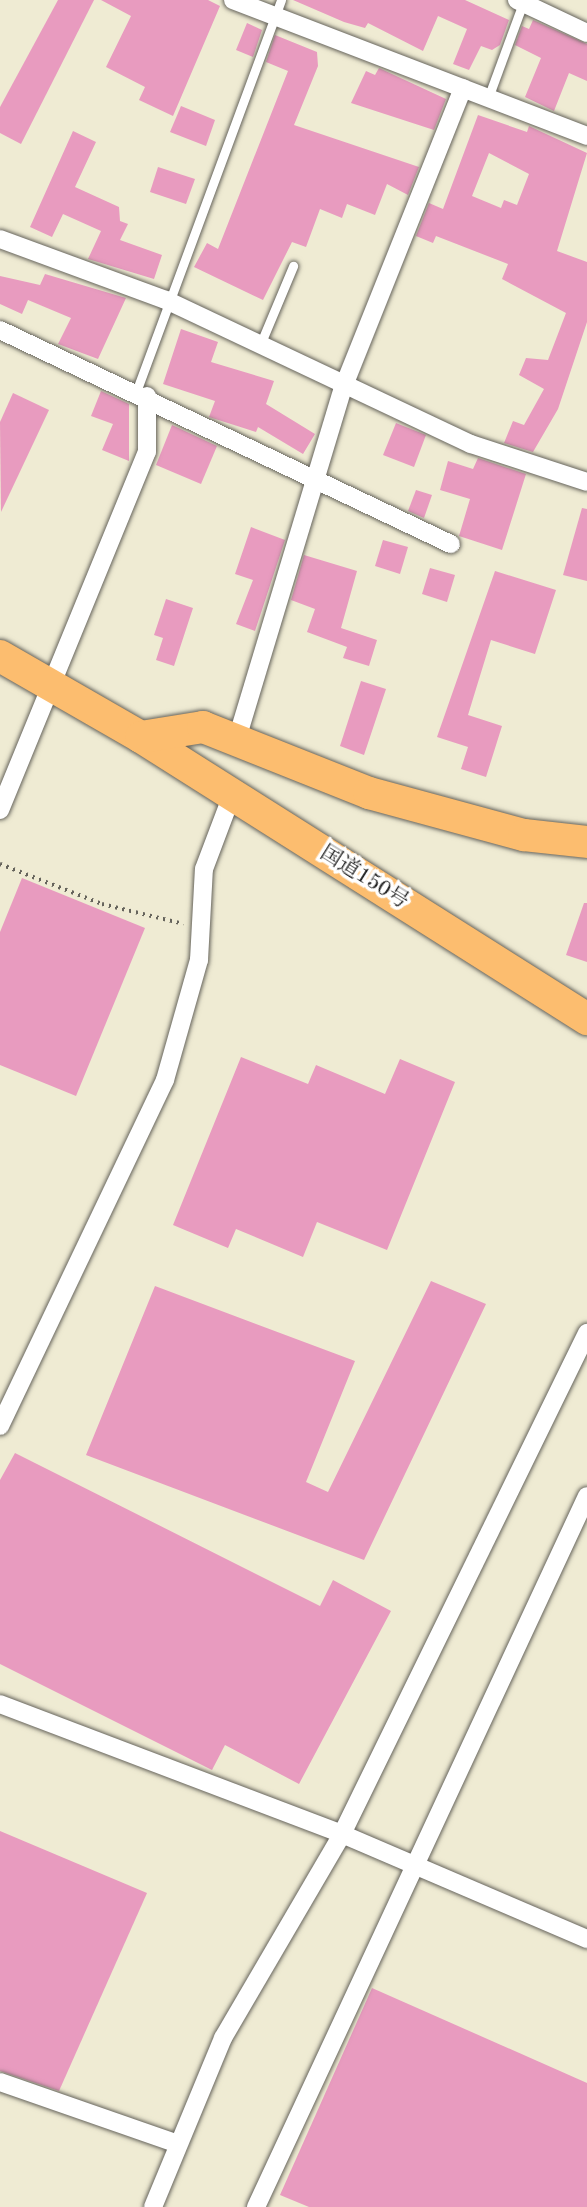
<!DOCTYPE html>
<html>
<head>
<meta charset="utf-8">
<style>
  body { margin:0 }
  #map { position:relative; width:587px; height:2207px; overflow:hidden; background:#efebd3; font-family:"Old Standard TT","Noto Serif JP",serif }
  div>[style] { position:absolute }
  .building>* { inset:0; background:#e89bbf }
  .path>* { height:3.5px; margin-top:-1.75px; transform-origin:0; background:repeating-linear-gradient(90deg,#66645c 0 2px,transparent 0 7px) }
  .roads { filter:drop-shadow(0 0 2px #66645c) drop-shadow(0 0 2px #66645c) }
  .lane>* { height:9px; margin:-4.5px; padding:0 4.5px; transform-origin:4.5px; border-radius:4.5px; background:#fff }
  .street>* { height:18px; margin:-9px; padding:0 9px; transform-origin:9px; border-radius:9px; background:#fff }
  .highway>* { height:32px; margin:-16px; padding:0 16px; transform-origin:16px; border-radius:16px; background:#fcbd6f }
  span { translate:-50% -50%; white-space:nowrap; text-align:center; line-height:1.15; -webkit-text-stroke:7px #fff; paint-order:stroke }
  .street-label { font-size:21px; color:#1c1c1c }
</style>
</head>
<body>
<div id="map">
  <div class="building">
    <div style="clip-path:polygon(58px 0,94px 0,21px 144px,0 133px,0 107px)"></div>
    <div style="clip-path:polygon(101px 0,208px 0,220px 6px,173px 116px,139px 100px,145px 87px,106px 67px,131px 16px)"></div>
    <div style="clip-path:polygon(293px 0,465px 0,509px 20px,500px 45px,492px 50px,481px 46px,469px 70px,453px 64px,467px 29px,438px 16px,423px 51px,368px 23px,365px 28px,344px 22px)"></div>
    <div style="clip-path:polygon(533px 20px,587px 44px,587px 81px,569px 73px,554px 111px,525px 97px,541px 58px,515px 45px,522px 26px,529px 29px)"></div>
    <div style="clip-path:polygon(247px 23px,262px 30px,253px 57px,236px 50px)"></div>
    <div style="clip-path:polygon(275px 35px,317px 52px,318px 66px,294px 125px,419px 167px,408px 195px,387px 184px,375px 215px,347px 204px,342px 218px,320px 209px,306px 247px,292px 242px,263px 300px,194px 267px,207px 243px,218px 249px,288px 71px,266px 62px)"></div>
    <div style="clip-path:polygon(379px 68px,446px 99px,434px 130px,351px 103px,366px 71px,375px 75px)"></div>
    <div style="clip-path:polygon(181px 106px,215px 120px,206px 146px,170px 132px)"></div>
    <div style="clip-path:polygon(evenodd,478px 115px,527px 132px,529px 126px,587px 153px,557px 251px,587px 262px,587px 322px,558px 409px,533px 452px,504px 443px,513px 421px,524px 425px,544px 389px,519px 375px,526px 358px,548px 360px,566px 313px,502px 279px,508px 264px,436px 236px,433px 243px,416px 236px,429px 203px,443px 209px,478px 115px,489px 153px,529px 174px,517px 205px,504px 200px,501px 208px,472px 196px,489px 153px)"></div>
    <div style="clip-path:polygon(73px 131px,96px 142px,75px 187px,119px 207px,120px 221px,128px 224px,120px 240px,162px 255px,154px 279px,88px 259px,101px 231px,63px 214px,52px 237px,30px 227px)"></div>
    <div style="clip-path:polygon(158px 167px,195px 179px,186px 204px,150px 192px)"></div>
    <div style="clip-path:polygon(45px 274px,126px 298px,98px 359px,58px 344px,71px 318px,28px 300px,22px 314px,0 304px,0 276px,40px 285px)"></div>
    <div style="clip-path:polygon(181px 329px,218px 342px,211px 362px,274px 381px,266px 404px,315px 434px,303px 454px,258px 427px,256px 432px,209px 417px,215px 401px,163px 384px)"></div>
    <div style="clip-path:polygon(101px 391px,129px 404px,129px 461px,102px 450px,113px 424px,91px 416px)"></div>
    <div style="clip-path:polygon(13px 393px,49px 410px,1px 512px,0 422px)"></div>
    <div style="clip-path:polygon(396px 423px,426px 435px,414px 467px,383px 455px)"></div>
    <div style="clip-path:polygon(172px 425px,217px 446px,201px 484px,156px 465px)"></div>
    <div style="clip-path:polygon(478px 458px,526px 474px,502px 550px,459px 536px,470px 499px,440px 490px,448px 461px,473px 469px)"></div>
    <div style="clip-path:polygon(416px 490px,432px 495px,424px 518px,408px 511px)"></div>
    <div style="clip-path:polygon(582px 508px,587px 509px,587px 581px,563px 575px)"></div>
    <div style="clip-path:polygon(251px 527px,285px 540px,255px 631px,236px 624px,253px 580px,235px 574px)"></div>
    <div style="clip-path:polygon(383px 540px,408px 547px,400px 574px,375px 566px)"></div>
    <div style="clip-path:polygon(304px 555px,357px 571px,341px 628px,377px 640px,369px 666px,343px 658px,347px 647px,307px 632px,315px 609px,291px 600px)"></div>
    <div style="clip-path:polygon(430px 568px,455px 575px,447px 602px,422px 594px)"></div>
    <div style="clip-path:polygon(495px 571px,556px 590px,535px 654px,491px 640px,468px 715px,502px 726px,486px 777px,461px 769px,468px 747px,437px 737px)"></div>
    <div style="clip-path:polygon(166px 599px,193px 608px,174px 666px,156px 660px,163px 638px,154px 635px)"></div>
    <div style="clip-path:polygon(361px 681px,386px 689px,364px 755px,340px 746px)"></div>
    <div style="clip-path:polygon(22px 878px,145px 928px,76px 1096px,0 1065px,0 932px)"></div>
    <div style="clip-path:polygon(584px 903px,587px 903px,587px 962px,566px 955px)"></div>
    <div style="clip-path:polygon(241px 1057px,308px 1084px,316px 1065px,385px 1094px,400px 1059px,455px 1082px,387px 1250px,317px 1222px,303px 1257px,236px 1229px,228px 1248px,173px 1225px)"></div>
    <div style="clip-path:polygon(431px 1281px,486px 1304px,364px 1560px,86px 1455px,155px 1286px,355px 1361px,306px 1482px,328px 1492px)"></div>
    <div style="clip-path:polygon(15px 1453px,320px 1606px,333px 1580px,391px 1611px,299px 1784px,225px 1745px,212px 1770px,0 1664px,0 1480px)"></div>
    <div style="clip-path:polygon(0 1831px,147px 1893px,59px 2091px,0 2071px)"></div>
    <div style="clip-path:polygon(372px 1988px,587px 2083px,587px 2207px,309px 2207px,280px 2195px)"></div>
  </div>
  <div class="path">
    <div style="left:0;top:864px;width:110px;rotate:21.4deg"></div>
    <div style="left:102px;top:904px;width:84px;rotate:13.7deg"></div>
  </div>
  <div class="roads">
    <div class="lane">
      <div style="left:488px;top:98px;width:101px;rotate:-69.8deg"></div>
      <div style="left:260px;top:345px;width:86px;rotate:-67.3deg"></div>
      <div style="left:136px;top:392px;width:418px;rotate:-69.7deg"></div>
    </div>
    <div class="street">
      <div style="left:233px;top:0;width:379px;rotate:21deg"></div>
      <div style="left:517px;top:0;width:77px;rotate:25.2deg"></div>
      <div style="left:0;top:239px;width:177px;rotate:20.2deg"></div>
      <div style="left:166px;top:300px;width:337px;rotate:25.3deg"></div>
      <div style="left:471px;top:444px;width:122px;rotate:18.1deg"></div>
      <div style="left:0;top:330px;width:499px;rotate:25.4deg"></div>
      <div style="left:236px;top:742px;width:370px;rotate:-73.2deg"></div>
      <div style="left:343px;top:388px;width:323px;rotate:-68.2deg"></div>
      <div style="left:0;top:810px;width:387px;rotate:-67.7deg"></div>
      <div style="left:147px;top:452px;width:56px;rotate:-90deg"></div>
      <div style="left:0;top:1426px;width:383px;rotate:-64.5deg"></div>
      <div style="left:165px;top:1080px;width:125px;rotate:-74.2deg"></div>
      <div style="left:199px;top:960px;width:91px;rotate:-86.9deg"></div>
      <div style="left:204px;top:869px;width:79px;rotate:-69.3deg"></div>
      <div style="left:0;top:1704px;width:366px;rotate:20.8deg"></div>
      <div style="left:342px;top:1834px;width:267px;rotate:23.2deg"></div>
      <div style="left:0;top:2082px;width:188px;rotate:19.2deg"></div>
      <div style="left:153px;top:2207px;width:183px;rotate:-67.5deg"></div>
      <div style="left:223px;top:2038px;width:236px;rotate:-59.7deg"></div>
      <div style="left:342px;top:1834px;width:558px;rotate:-63.94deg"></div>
      <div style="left:256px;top:2207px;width:784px;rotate:-65.04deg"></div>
    </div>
    <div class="highway">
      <div style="left:0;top:656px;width:163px;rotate:29.9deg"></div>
      <div style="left:141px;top:737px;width:528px;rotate:32.3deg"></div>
      <div style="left:141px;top:737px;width:63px;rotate:-9.2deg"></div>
      <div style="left:203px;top:727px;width:179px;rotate:21.7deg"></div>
      <div style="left:369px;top:793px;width:161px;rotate:15.2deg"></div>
      <div style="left:524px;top:835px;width:63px;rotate:6.3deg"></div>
    </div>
  </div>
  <div class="street-label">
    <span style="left:364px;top:878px;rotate:32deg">国道150号</span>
  </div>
</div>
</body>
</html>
